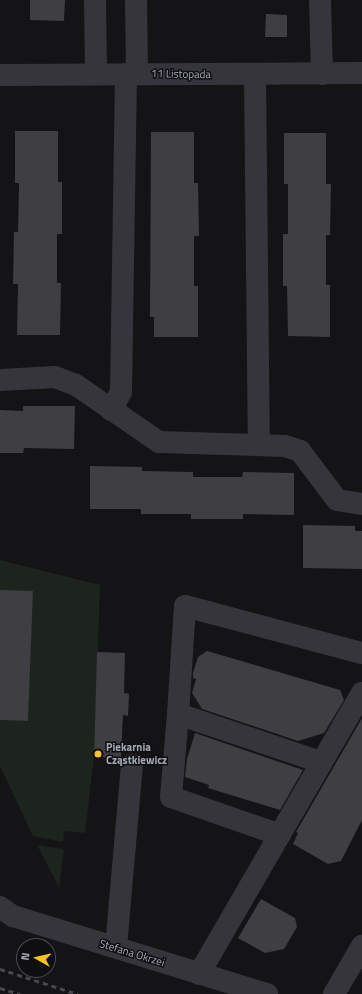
<!DOCTYPE html>
<html>
<head>
<meta charset="utf-8">
<style>
  body { margin:0 }
  #map { position:relative; width:362px; height:994px; overflow:hidden; background:#141416; font-family:"Titillium Web",sans-serif }
  div>[style] { position:absolute }
  .green>* { inset:0; background:#1c241d }
  .building>* { inset:0; background:#3e3e43 }
  .minor>* { height:22px; margin:-11px; padding:0 11px; transform-origin:11px; border-radius:11px; background:#35353b }
  .rail>* { height:3px; margin-top:-1.5px; transform-origin:0; background:repeating-linear-gradient(90deg,#484950 0 5px,transparent 0 9px) }
  .dots>* { width:11px; height:11px; translate:-50% -50%; box-sizing:border-box; border:2px solid #0f0f11; border-radius:50% }
  span { translate:-50% -50%; white-space:nowrap; text-align:center; line-height:1.15; -webkit-text-stroke:3px #0f0f11; paint-order:stroke }
  .street-label { font-size:11px; color:#a5a9b7 }
  .poi-label { font-size:11px; color:#a5a9b7; font-weight:700 }
  .left { translate:0 -50%; text-align:left }
  .north { position:absolute; left:16px; top:938px; width:40px; height:40px; box-sizing:border-box; background:#0f0f11; border:1px solid #4b4d53; border-radius:50%; rotate:278deg; font-size:11px; font-weight:700; line-height:16px; text-align:center; color:#a5a9b7 }
  .north::after { content:''; display:block; margin:auto; width:14px; height:18px; background:#fac127; clip-path:polygon(50% 0,100% 100%,50% 72%,0 100%) }
</style>
</head>
<body>
<div id="map">
  <div class="green">
    <div style="clip-path:polygon(0 560px,100px 585px,94px 757px,85px 833px,64px 831px,63px 842px,33px 836px,0 766px,0 720px,28px 721px,29px 697px,26px 670px,30px 670px,31px 640px,0 590px)"></div>
    <div style="clip-path:polygon(37px 845px,64px 849px,59px 887px)"></div>
  </div>
  <div class="building">
    <div style="clip-path:polygon(30px 0,65px 0,64px 21px,30px 20px)"></div>
    <div style="clip-path:polygon(266px 14px,287px 15px,287px 37px,265px 37px)"></div>
    <div style="clip-path:polygon(15px 131px,58px 131px,58px 182px,62px 182px,62px 234px,57px 234px,57px 283px,61px 283px,60px 335px,17px 335px,18px 284px,13px 284px,14px 232px,18px 232px,19px 183px,15px 183px)"></div>
    <div style="clip-path:polygon(151px 132px,194px 132px,194px 183px,198px 183px,199px 236px,194px 236px,194px 286px,198px 286px,198px 337px,154px 337px,154px 317px,150px 317px)"></div>
    <div style="clip-path:polygon(284px 133px,326px 133px,326px 184px,331px 184px,330px 235px,326px 235px,326px 285px,330px 285px,330px 337px,288px 336px,287px 286px,283px 286px,283px 234px,288px 234px,288px 184px,284px 184px)"></div>
    <div style="clip-path:polygon(23px 406px,75px 406px,74px 449px,24px 448px,23px 453px,0 453px,0 410px,23px 411px)"></div>
    <div style="clip-path:polygon(90px 466px,142px 467px,142px 471px,193px 472px,193px 477px,242px 477px,243px 472px,294px 473px,294px 515px,243px 514px,243px 519px,191px 519px,191px 514px,141px 514px,141px 509px,90px 509px)"></div>
    <div style="clip-path:polygon(303px 525px,355px 526px,355px 531px,362px 531px,362px 569px,303px 568px)"></div>
    <div style="clip-path:polygon(0 590px,33px 591px,28px 721px,0 720px)"></div>
    <div style="clip-path:polygon(207px 651px,340px 690px,344px 700px,324px 733px,298px 741px,202px 709px,192px 693px,196px 679px,193px 678px,193px 673px,198px 657px)"></div>
    <div style="clip-path:polygon(97px 652px,125px 653px,124px 693px,129px 694px,128px 716px,123px 715px,121px 758px,94px 757px)"></div>
    <div style="clip-path:polygon(362px 718px,362px 820px,341px 861px,328px 864px,293px 844px,298px 833px,296px 832px)"></div>
    <div style="clip-path:polygon(195px 733px,303px 770px,280px 810px,208px 788px,209px 785px,185px 777px,187px 759px)"></div>
    <div style="clip-path:polygon(261px 899px,295px 918px,297px 927px,284px 949px,265px 953px,238px 938px)"></div>
  </div>
  <div class="minor">
    <div style="left:95px;top:0;width:74px;rotate:89.2deg"></div>
    <div style="left:136px;top:0;width:74px;rotate:89.2deg"></div>
    <div style="left:320px;top:0;width:74px;rotate:88.5deg"></div>
    <div style="left:0;top:75px;width:362px;rotate:-0.3deg"></div>
    <div style="left:255px;top:75px;width:370px;rotate:89.4deg"></div>
    <div style="left:0;top:380px;width:55px;rotate:-3.1deg"></div>
    <div style="left:55px;top:377px;width:22px;rotate:21deg"></div>
    <div style="left:76px;top:385px;width:101px;rotate:34.5deg"></div>
    <div style="left:159px;top:442px;width:126px;rotate:1.8deg"></div>
    <div style="left:285px;top:446px;width:16px;rotate:18deg"></div>
    <div style="left:300px;top:451px;width:61px;rotate:52.9deg"></div>
    <div style="left:337px;top:500px;width:25px;rotate:9deg"></div>
    <div style="left:111px;top:410px;width:21px;rotate:-61deg"></div>
    <div style="left:121px;top:392px;width:318px;rotate:-89.1deg"></div>
    <div style="left:178px;top:714px;width:108px;rotate:-86.3deg"></div>
    <div style="left:185px;top:606px;width:183px;rotate:14.9deg"></div>
    <div style="left:280px;top:835px;width:115px;rotate:-160.8deg"></div>
    <div style="left:171px;top:797px;width:83px;rotate:-85.2deg"></div>
    <div style="left:178px;top:714px;width:151px;rotate:18.6deg"></div>
    <div style="left:0;top:907px;width:16px;rotate:35deg"></div>
    <div style="left:13px;top:916px;width:266px;rotate:17.1deg"></div>
    <div style="left:116px;top:947px;width:183px;rotate:-85deg"></div>
    <div style="left:199px;top:974px;width:325px;rotate:-59.9deg"></div>
    <div style="left:334px;top:994px;width:56px;rotate:-59.7deg"></div>
  </div>
  <div class="rail">
    <div style="left:0;top:969px;width:82px;rotate:17.8deg"></div>
    <div style="left:0;top:988px;width:21px;rotate:17deg"></div>
  </div>
  <div class="dots">
    <div style="left:98px;top:754px;background:#fac127"></div>
  </div>
  <div class="street-label">
    <span style="left:181px;top:74px;rotate:1deg">11 Listopada</span>
    <span style="left:132px;top:953px;rotate:17deg">Stefana Okrzei</span>
  </div>
  <div class="poi-label">
    <span class="left" style="left:106px;top:754px">Piekarnia<br>Cząstkiewicz</span>
  </div>
  <div class="north">N</div>
</div>
</body>
</html>
